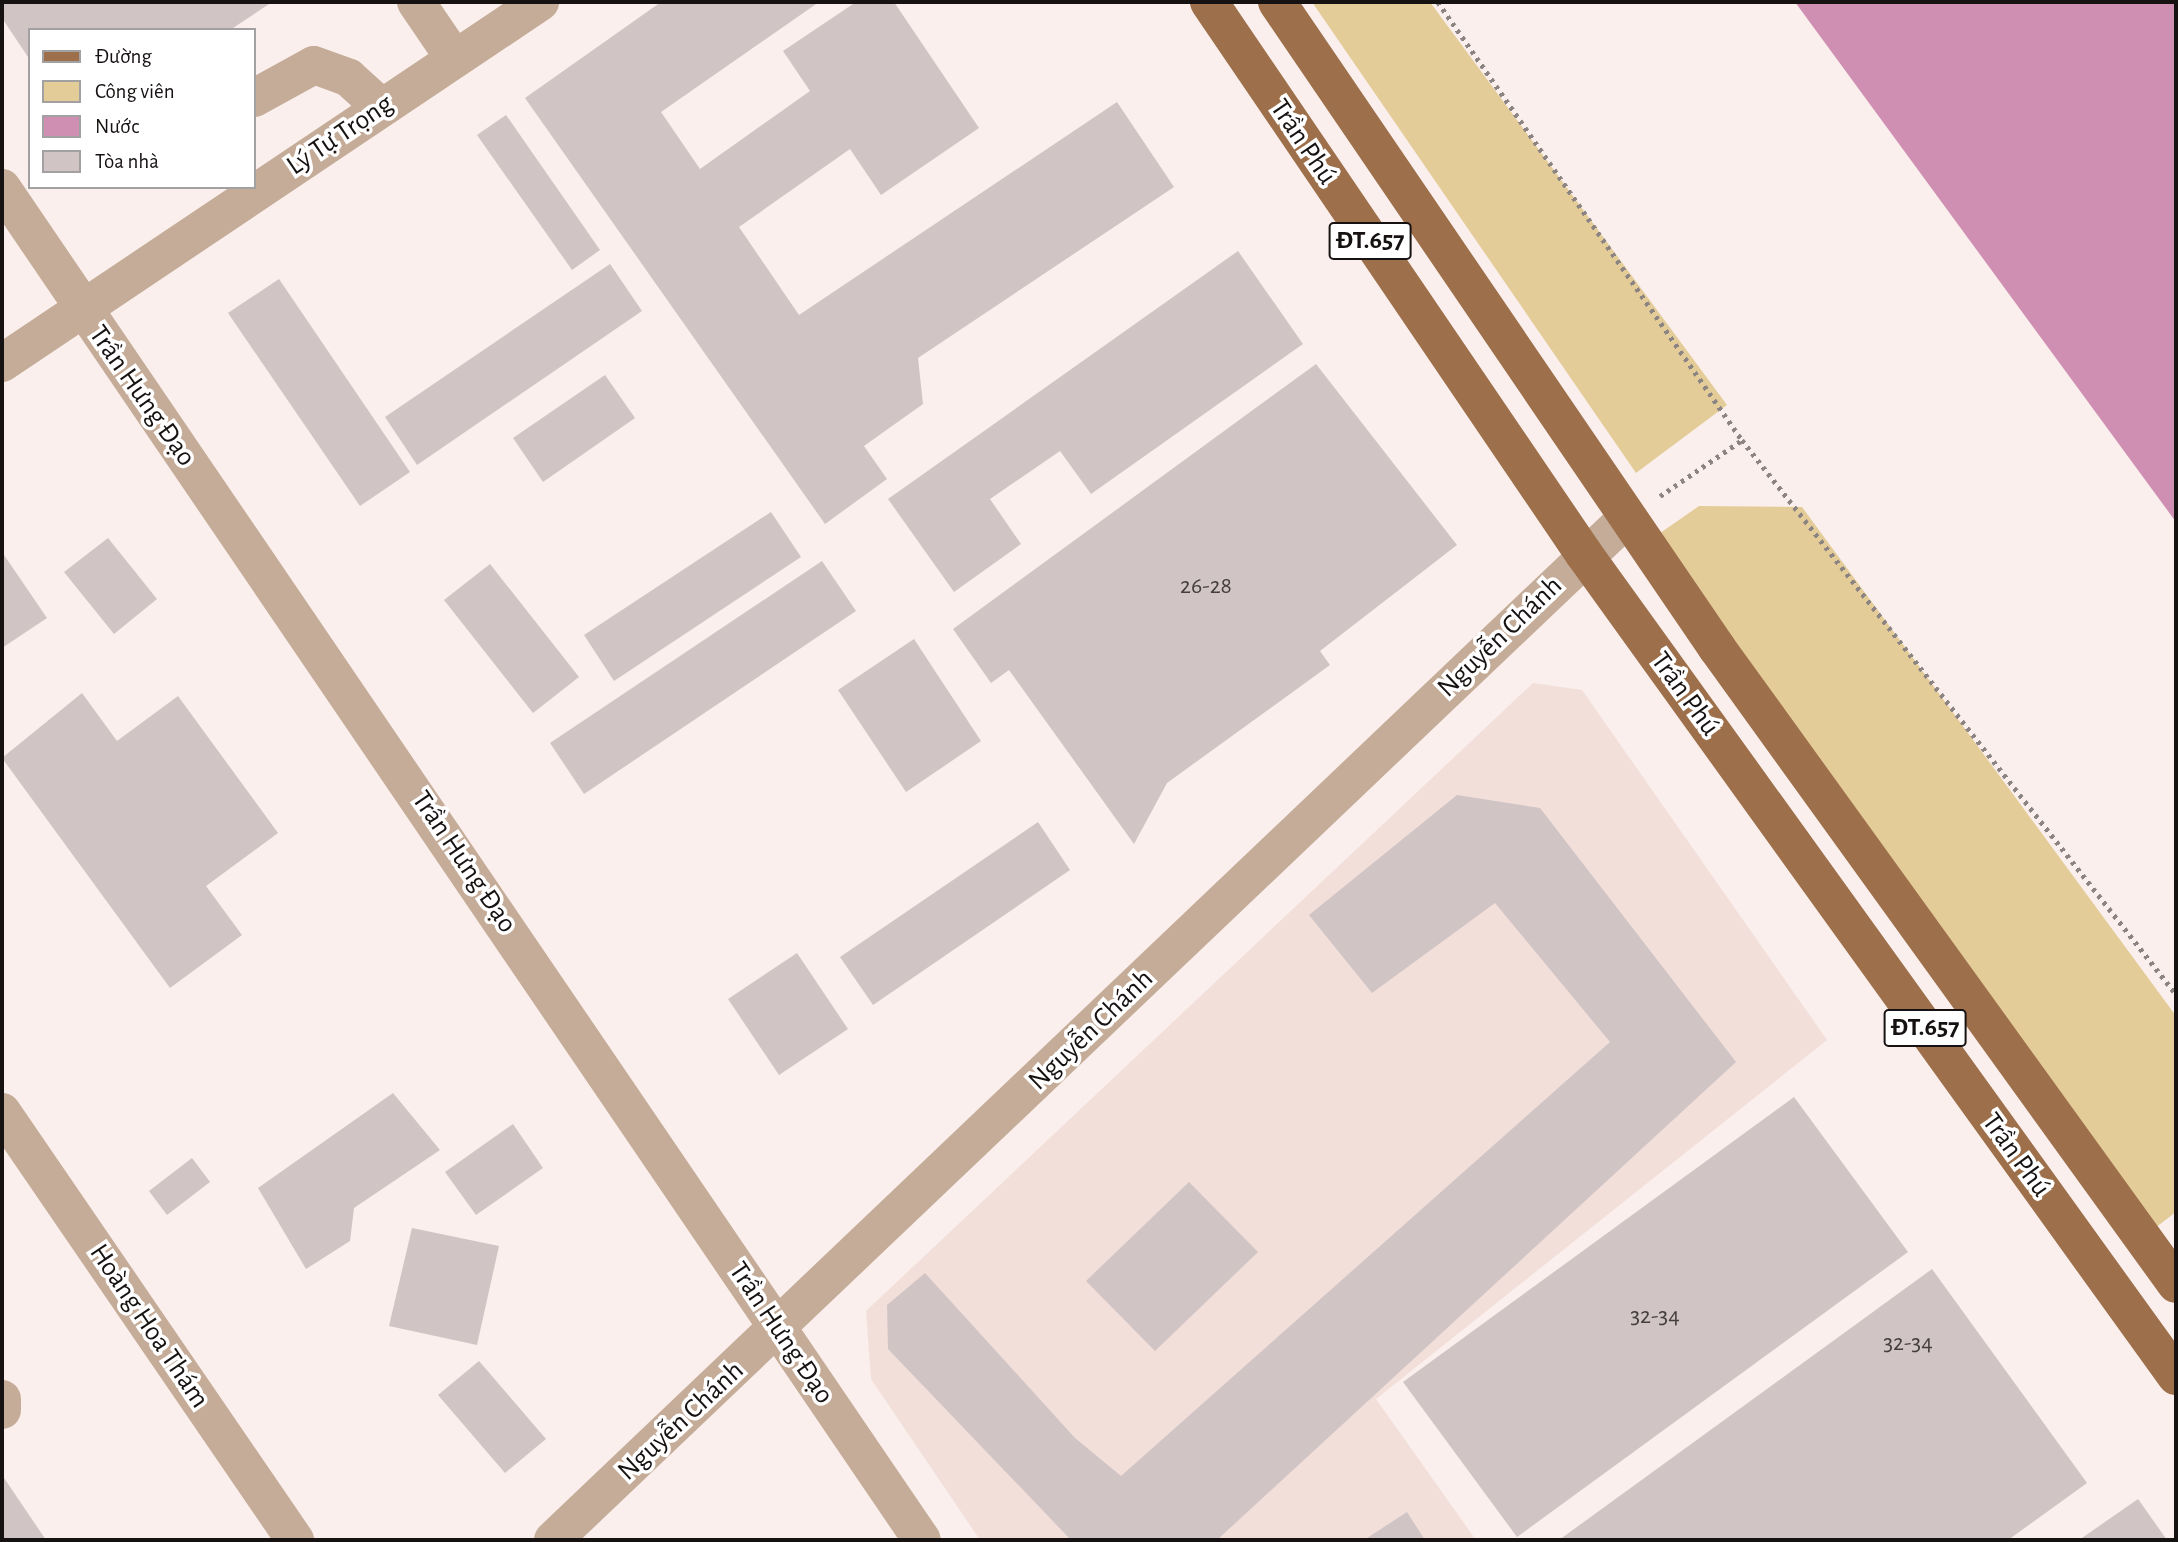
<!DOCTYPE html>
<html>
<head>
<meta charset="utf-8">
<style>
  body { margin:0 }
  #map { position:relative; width:2178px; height:1542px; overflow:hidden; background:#faefec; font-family:"Alegreya Sans",sans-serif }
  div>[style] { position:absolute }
  .built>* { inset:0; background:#f2dfda }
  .green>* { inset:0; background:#e4cc99 }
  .water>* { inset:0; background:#cf8fb2 }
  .building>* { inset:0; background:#d0c4c5 }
  .path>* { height:4.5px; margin-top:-2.25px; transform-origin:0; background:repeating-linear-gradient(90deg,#8b8482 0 3.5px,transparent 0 8.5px) }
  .minor>* { height:38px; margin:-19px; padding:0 19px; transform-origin:19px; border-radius:19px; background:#c5ac98 }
  .major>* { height:38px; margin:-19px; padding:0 19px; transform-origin:19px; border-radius:19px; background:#9d704b }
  span { translate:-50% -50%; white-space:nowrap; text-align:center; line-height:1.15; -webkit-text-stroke:7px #fff; paint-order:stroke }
  .number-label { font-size:24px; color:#443e3e }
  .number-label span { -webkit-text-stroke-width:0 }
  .shield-label span { padding:2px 5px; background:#fff; border:2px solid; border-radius:5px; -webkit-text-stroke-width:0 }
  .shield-label { font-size:26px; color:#161211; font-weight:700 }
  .street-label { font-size:28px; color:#161211 }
  .frame { position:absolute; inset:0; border:4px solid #161211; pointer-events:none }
  .legend { position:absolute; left:28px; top:28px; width:228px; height:161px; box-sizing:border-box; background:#fff; border:2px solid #a2a0a0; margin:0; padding:9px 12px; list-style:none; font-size:21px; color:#161211 }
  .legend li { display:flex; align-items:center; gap:14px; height:35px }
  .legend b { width:35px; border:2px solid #a2a0a0 }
</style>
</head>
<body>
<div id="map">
  <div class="built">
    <div style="clip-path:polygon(1533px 683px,1582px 690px,1827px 1040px,1376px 1399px,1476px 1540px,980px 1540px,871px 1379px,866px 1311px)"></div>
  </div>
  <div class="green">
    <div style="clip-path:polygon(1312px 2px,1430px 2px,1727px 405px,1636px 473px)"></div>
    <div style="clip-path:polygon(1699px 506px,1802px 507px,2176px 1016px,2176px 1212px,2155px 1228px,1653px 538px)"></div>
  </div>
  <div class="water">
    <div style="clip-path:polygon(1795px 2px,2176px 2px,2176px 522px)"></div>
  </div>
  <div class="building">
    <div style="clip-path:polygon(2px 2px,272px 2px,230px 30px,30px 30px,30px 60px,2px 18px)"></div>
    <div style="clip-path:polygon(661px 2px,819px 2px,661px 112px,700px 169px,810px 91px,783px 51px,856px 2px,894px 2px,979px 128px,881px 195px,850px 149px,739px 227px,799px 315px,1117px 102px,1174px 187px,918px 358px,923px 404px,864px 446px,887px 479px,825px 524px,525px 98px)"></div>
    <div style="clip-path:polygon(506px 115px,600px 250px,572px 270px,477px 135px)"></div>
    <div style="clip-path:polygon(1238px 251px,1303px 344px,1091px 494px,1060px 451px,990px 499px,1021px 544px,954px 592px,888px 499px)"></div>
    <div style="clip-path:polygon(610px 264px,642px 311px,417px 465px,385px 417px)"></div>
    <div style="clip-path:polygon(279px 279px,410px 472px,360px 506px,228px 313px)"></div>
    <div style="clip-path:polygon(1316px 364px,1457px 545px,1320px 651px,1330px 665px,1167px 783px,1134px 844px,1009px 670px,991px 683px,953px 629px)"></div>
    <div style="clip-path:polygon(605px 375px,635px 418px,543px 482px,513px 438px)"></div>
    <div style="clip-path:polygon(771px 512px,801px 557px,614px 681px,584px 635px)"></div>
    <div style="clip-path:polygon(108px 538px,157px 599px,114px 634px,64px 572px)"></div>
    <div style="clip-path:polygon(2px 552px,47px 618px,2px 648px)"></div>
    <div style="clip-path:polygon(822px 561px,856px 611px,584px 794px,550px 743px)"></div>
    <div style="clip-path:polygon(490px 564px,579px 677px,533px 713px,444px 600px)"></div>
    <div style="clip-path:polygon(914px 639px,981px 741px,906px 792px,838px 690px)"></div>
    <div style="clip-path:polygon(82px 693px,117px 741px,178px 696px,278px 833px,206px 886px,242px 935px,170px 988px,2px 758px)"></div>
    <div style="clip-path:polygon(1457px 795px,1540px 808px,1736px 1062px,1217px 1540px,1071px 1540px,888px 1349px,887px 1305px,925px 1273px,1075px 1438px,1121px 1476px,1610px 1042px,1495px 903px,1372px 993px,1309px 915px)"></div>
    <div style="clip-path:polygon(1038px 822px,1070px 870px,873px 1005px,840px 957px)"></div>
    <div style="clip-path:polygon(797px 953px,848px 1029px,779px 1075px,728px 999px)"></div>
    <div style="clip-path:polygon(393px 1093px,440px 1150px,354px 1208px,350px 1241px,306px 1269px,258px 1188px)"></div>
    <div style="clip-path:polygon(1794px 1097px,1908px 1252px,1517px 1537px,1403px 1382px)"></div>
    <div style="clip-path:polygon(513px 1124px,543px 1168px,476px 1215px,445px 1172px)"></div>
    <div style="clip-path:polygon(192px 1158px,210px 1182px,167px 1215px,149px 1191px)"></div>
    <div style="clip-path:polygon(1189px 1182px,1258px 1252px,1155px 1351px,1086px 1281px)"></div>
    <div style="clip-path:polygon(412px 1228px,499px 1246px,477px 1345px,389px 1326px)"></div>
    <div style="clip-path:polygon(1932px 1269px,2087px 1483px,2008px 1540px,1559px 1540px)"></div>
    <div style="clip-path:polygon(479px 1361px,546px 1439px,505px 1473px,438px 1395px)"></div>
    <div style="clip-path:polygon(2px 1475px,46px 1540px,2px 1540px)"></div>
    <div style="clip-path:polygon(2138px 1499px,2167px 1540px,2079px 1540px)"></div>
    <div style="clip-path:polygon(1407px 1512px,1425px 1540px,1364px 1540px)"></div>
  </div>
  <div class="path">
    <div style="left:1438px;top:2px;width:533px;rotate:55.24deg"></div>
    <div style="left:1660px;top:496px;width:99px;rotate:-34.3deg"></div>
    <div style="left:1742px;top:440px;width:704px;rotate:51.93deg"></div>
  </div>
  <div class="minor">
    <div style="left:416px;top:2px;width:68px;rotate:55.8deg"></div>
    <div style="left:254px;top:98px;width:68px;rotate:-28.8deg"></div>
    <div style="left:314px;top:65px;width:37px;rotate:20deg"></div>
    <div style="left:349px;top:78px;width:43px;rotate:42.2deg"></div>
    <div style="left:2px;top:188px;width:1635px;rotate:55.77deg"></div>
    <div style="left:2px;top:363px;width:648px;rotate:-33.86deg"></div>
    <div style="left:2px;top:1112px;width:519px;rotate:55.61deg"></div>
    <div style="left:2px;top:1399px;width:11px;rotate:90deg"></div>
    <div style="left:553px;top:1540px;width:1483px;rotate:-43.58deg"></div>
  </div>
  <div class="major">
    <div style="left:1209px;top:2px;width:667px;rotate:55.81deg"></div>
    <div style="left:1584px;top:554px;width:1013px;rotate:54.24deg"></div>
    <div style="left:1277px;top:2px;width:782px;rotate:55.74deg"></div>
    <div style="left:1717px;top:648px;width:784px;rotate:54.18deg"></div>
  </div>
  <div class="number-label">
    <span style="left:1206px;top:587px">26-28</span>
    <span style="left:1655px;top:1317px">32-34</span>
    <span style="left:1908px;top:1344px">32-34</span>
  </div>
  <div class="shield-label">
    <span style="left:1370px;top:241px">ĐT.657</span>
    <span style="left:1925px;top:1028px">ĐT.657</span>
  </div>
  <div class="street-label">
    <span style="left:340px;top:135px;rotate:-34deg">Lý Tự Trọng</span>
    <span style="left:1303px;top:142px;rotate:56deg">Trần Phú</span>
    <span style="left:142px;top:396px;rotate:55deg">Trần Hưng Đạo</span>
    <span style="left:1500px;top:637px;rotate:-44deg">Nguyễn Chánh</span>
    <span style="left:1685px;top:694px;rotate:54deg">Trần Phú</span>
    <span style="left:464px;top:862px;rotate:56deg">Trần Hưng Đạo</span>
    <span style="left:1091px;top:1030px;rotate:-44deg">Nguyễn Chánh</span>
    <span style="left:2016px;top:1155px;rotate:54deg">Trần Phú</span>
    <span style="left:149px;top:1326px;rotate:56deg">Hoàng Hoa Thám</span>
    <span style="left:781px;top:1333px;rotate:56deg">Trần Hưng Đạo</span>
    <span style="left:681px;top:1421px;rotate:-43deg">Nguyễn Chánh</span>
  </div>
  <div class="frame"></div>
  <ul class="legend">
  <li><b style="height:9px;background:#9d704b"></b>Đường</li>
  <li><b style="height:19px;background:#e4cc99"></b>Công viên</li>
  <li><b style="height:19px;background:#cf8fb2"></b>Nước</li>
  <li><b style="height:19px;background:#d0c4c5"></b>Tòa nhà</li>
  </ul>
</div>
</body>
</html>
